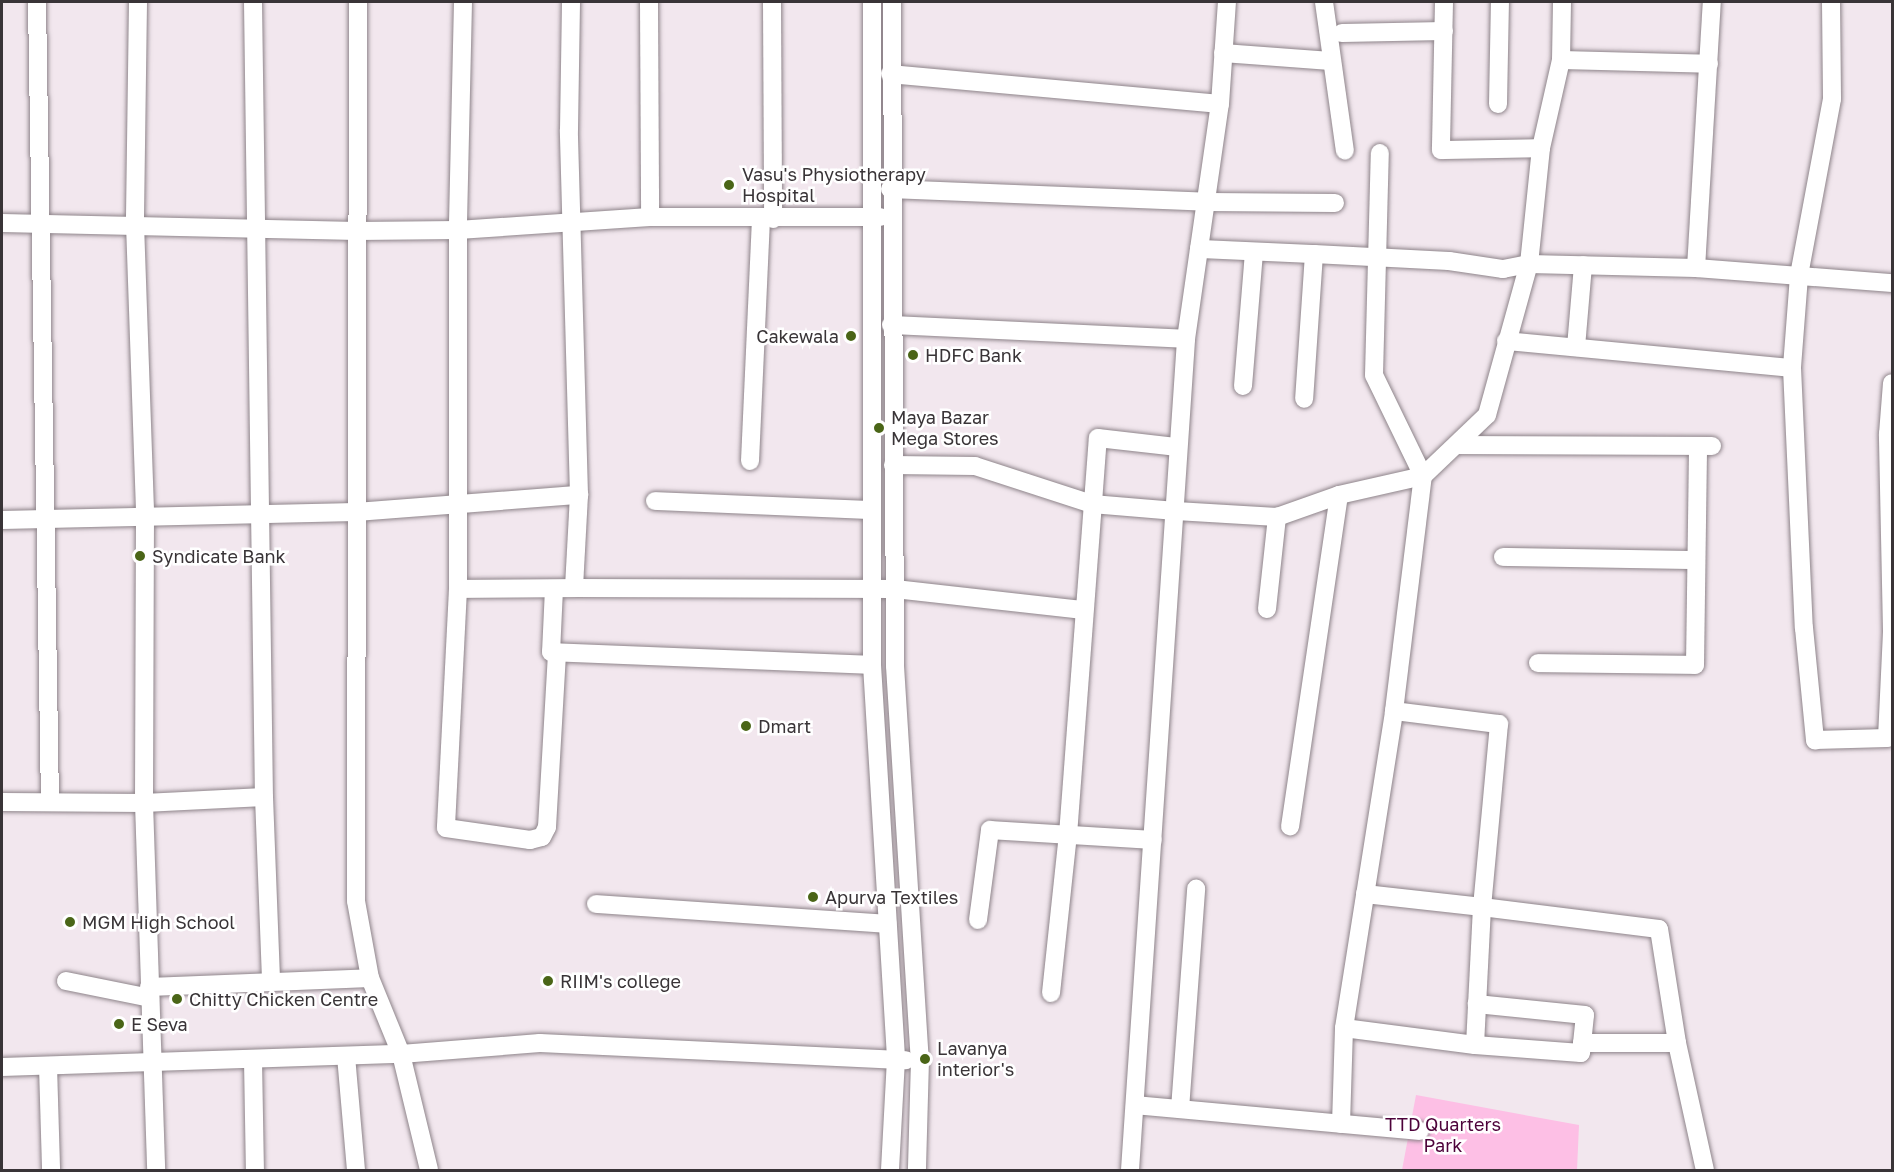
<!DOCTYPE html>
<html>
<head>
<meta charset="utf-8">
<style>
  body { margin:0 }
  #map { position:relative; width:1894px; height:1172px; overflow:hidden; background:#f2e7ee; font-family:"Golos Text",sans-serif }
  div>[style] { position:absolute }
  .green>* { inset:0; background:#fdbfe5 }
  .roads { filter:drop-shadow(0 0 2px #8e848a) drop-shadow(0 0 2px #8e848a) }
  .minor>* { height:18px; margin:-9px; padding:0 9px; transform-origin:9px; border-radius:9px; background:#fff }
  .dots>* { width:16px; height:16px; translate:-50% -50%; box-sizing:border-box; border:3px solid #fff; border-radius:50% }
  span { translate:-50% -50%; white-space:nowrap; text-align:center; line-height:1.15; -webkit-text-stroke:5px #fff; paint-order:stroke }
  .poi-label { font-size:18px; color:#393437 }
  .left { translate:0 -50%; text-align:left }
  .right { translate:-100% -50%; text-align:right }
  .park-label { font-size:18px; color:#4d023a }
  .frame { position:absolute; inset:0; border:3px solid #393437; pointer-events:none }
</style>
</head>
<body>
<div id="map">
  <div class="green">
    <div style="clip-path:polygon(1416px 1095px,1579px 1125px,1577px 1170px,1402px 1170px)"></div>
  </div>
  <div class="roads">
    <div class="minor">
      <div style="left:37px;top:2px;width:799px;rotate:89.07deg"></div>
      <div style="left:138px;top:2px;width:222px;rotate:90.8deg"></div>
      <div style="left:135px;top:224px;width:291px;rotate:88deg"></div>
      <div style="left:145px;top:515px;width:288px;rotate:90.2deg"></div>
      <div style="left:144px;top:803px;width:367px;rotate:88.1deg"></div>
      <div style="left:253px;top:2px;width:795px;rotate:89.21deg"></div>
      <div style="left:264px;top:797px;width:184px;rotate:87.8deg"></div>
      <div style="left:358px;top:2px;width:899px;rotate:90.13deg"></div>
      <div style="left:356px;top:901px;width:78px;rotate:79.7deg"></div>
      <div style="left:370px;top:978px;width:82px;rotate:67.8deg"></div>
      <div style="left:401px;top:1054px;width:119px;rotate:76.4deg"></div>
      <div style="left:463px;top:2px;width:228px;rotate:91.3deg"></div>
      <div style="left:458px;top:230px;width:359px;rotate:90deg"></div>
      <div style="left:458px;top:589px;width:116px;rotate:-0.5deg"></div>
      <div style="left:649px;top:2px;width:215px;rotate:89.7deg"></div>
      <div style="left:772px;top:2px;width:217px;rotate:89.7deg"></div>
      <div style="left:872px;top:2px;width:663px;rotate:90deg"></div>
      <div style="left:872px;top:665px;width:395px;rotate:86.5deg"></div>
      <div style="left:896px;top:1059px;width:111px;rotate:93.1deg"></div>
      <div style="left:892px;top:2px;width:664px;rotate:89.74deg"></div>
      <div style="left:895px;top:666px;width:395px;rotate:86.4deg"></div>
      <div style="left:920px;top:1060px;width:110px;rotate:91.6deg"></div>
      <div style="left:1324px;top:2px;width:150px;rotate:82deg"></div>
      <div style="left:1444px;top:2px;width:148px;rotate:91.2deg"></div>
      <div style="left:1441px;top:150px;width:100px;rotate:-1.1deg"></div>
      <div style="left:1831px;top:2px;width:97px;rotate:89.4deg"></div>
      <div style="left:1832px;top:99px;width:180px;rotate:100.6deg"></div>
      <div style="left:1799px;top:276px;width:92px;rotate:94.4deg"></div>
      <div style="left:1792px;top:368px;width:260px;rotate:87.4deg"></div>
      <div style="left:1804px;top:628px;width:113px;rotate:84.4deg"></div>
      <div style="left:1815px;top:740px;width:72px;rotate:-1.6deg"></div>
      <div style="left:1887px;top:738px;width:107px;rotate:-87.3deg"></div>
      <div style="left:1892px;top:631px;width:197px;rotate:-91.2deg"></div>
      <div style="left:1888px;top:434px;width:51px;rotate:-85.5deg"></div>
      <div style="left:1342px;top:33px;width:102px;rotate:-1.1deg"></div>
      <div style="left:1223px;top:53px;width:108px;rotate:4.2deg"></div>
      <div style="left:1561px;top:60px;width:58px;rotate:-89deg"></div>
      <div style="left:890px;top:74px;width:331px;rotate:5.2deg"></div>
      <div style="left:1498px;top:104px;width:102px;rotate:-88.9deg"></div>
      <div style="left:890px;top:189px;width:317px;rotate:2.3deg"></div>
      <div style="left:1207px;top:202px;width:128px;rotate:0.4deg"></div>
      <div style="left:2px;top:223px;width:355px;rotate:1.3deg"></div>
      <div style="left:357px;top:231px;width:101px;rotate:-0.6deg"></div>
      <div style="left:458px;top:230px;width:192px;rotate:-3.9deg"></div>
      <div style="left:650px;top:217px;width:230px"></div>
      <div style="left:1199px;top:249px;width:115px;rotate:2.5deg"></div>
      <div style="left:1314px;top:254px;width:145px;rotate:93.9deg"></div>
      <div style="left:1314px;top:254px;width:135px;rotate:3deg"></div>
      <div style="left:1449px;top:261px;width:55px;rotate:8.4deg"></div>
      <div style="left:1503px;top:269px;width:26px;rotate:-11deg"></div>
      <div style="left:1529px;top:264px;width:167px;rotate:1.4deg"></div>
      <div style="left:1696px;top:268px;width:197px;rotate:4.4deg"></div>
      <div style="left:1696px;top:268px;width:266px;rotate:-86.6deg"></div>
      <div style="left:891px;top:325px;width:295px;rotate:2.7deg"></div>
      <div style="left:1506px;top:341px;width:287px;rotate:5.4deg"></div>
      <div style="left:1576px;top:347px;width:82px;rotate:-85.1deg"></div>
      <div style="left:1243px;top:386px;width:134px;rotate:-85.3deg"></div>
      <div style="left:1458px;top:445px;width:254px;rotate:0.2deg"></div>
      <div style="left:750px;top:461px;width:242px;rotate:-87.4deg"></div>
      <div style="left:893px;top:465px;width:82px;rotate:0.7deg"></div>
      <div style="left:975px;top:466px;width:123px;rotate:18deg"></div>
      <div style="left:1092px;top:504px;width:84px;rotate:4.8deg"></div>
      <div style="left:1176px;top:511px;width:101px;rotate:3.4deg"></div>
      <div style="left:1277px;top:517px;width:66px;rotate:-19.5deg"></div>
      <div style="left:1339px;top:495px;width:335px;rotate:98.4deg"></div>
      <div style="left:579px;top:495px;width:93px;rotate:93.1deg"></div>
      <div style="left:574px;top:588px;width:321px;rotate:0.2deg"></div>
      <div style="left:895px;top:589px;width:189px;rotate:6.4deg"></div>
      <div style="left:1339px;top:495px;width:86px;rotate:-12.7deg"></div>
      <div style="left:1423px;top:476px;width:112px;rotate:-115.9deg"></div>
      <div style="left:1374px;top:375px;width:222px;rotate:-88.5deg"></div>
      <div style="left:655px;top:501px;width:217px;rotate:2.4deg"></div>
      <div style="left:2px;top:520px;width:354px;rotate:-1.3deg"></div>
      <div style="left:356px;top:512px;width:224px;rotate:-4.4deg"></div>
      <div style="left:579px;top:495px;width:365px;rotate:-91.6deg"></div>
      <div style="left:569px;top:130px;width:128px;rotate:-89.1deg"></div>
      <div style="left:1503px;top:557px;width:193px;rotate:0.9deg"></div>
      <div style="left:458px;top:589px;width:239px;rotate:92.9deg"></div>
      <div style="left:446px;top:828px;width:85px;rotate:8.1deg"></div>
      <div style="left:530px;top:840px;width:12px;rotate:-14deg"></div>
      <div style="left:542px;top:837px;width:11px;rotate:-63deg"></div>
      <div style="left:547px;top:827px;width:175px;rotate:-86.7deg"></div>
      <div style="left:554px;top:589px;width:63px;rotate:92.7deg"></div>
      <div style="left:551px;top:652px;width:321px;rotate:2.3deg"></div>
      <div style="left:1267px;top:609px;width:93px;rotate:-83.8deg"></div>
      <div style="left:1538px;top:663px;width:157px;rotate:0.7deg"></div>
      <div style="left:1695px;top:665px;width:219px;rotate:-89.2deg"></div>
      <div style="left:1394px;top:711px;width:106px;rotate:7.1deg"></div>
      <div style="left:1499px;top:724px;width:184px;rotate:95.3deg"></div>
      <div style="left:1482px;top:907px;width:178px;rotate:7.1deg"></div>
      <div style="left:1659px;top:929px;width:115px;rotate:81deg"></div>
      <div style="left:1677px;top:1043px;width:130px;rotate:77.6deg"></div>
      <div style="left:2px;top:802px;width:142px;rotate:0.4deg"></div>
      <div style="left:144px;top:803px;width:120px;rotate:-2.9deg"></div>
      <div style="left:1365px;top:894px;width:118px;rotate:6.3deg"></div>
      <div style="left:1482px;top:907px;width:138px;rotate:92.9deg"></div>
      <div style="left:596px;top:904px;width:292px;rotate:3.9deg"></div>
      <div style="left:978px;top:920px;width:91px;rotate:-82.4deg"></div>
      <div style="left:990px;top:830px;width:163px;rotate:3.5deg"></div>
      <div style="left:66px;top:981px;width:86px;rotate:11.4deg"></div>
      <div style="left:149px;top:987px;width:221px;rotate:-2.3deg"></div>
      <div style="left:1051px;top:993px;width:159px;rotate:-83.9deg"></div>
      <div style="left:1068px;top:835px;width:398px;rotate:-85.7deg"></div>
      <div style="left:1098px;top:438px;width:80px;rotate:6.5deg"></div>
      <div style="left:1344px;top:1028px;width:132px;rotate:7.4deg"></div>
      <div style="left:1475px;top:1045px;width:106px;rotate:4.3deg"></div>
      <div style="left:1581px;top:1053px;width:38px;rotate:-84deg"></div>
      <div style="left:1585px;top:1015px;width:109px;rotate:-174.2deg"></div>
      <div style="left:1582px;top:1043px;width:95px"></div>
      <div style="left:346px;top:1056px;width:114px;rotate:85deg"></div>
      <div style="left:253px;top:1060px;width:110px;rotate:89deg"></div>
      <div style="left:48px;top:1066px;width:104px;rotate:88.3deg"></div>
      <div style="left:2px;top:1067px;width:399px;rotate:-1.9deg"></div>
      <div style="left:401px;top:1054px;width:139px;rotate:-4.5deg"></div>
      <div style="left:540px;top:1043px;width:366px;rotate:2.7deg"></div>
      <div style="left:1135px;top:1105px;width:286px;rotate:5.2deg"></div>
      <div style="left:1180px;top:1109px;width:221px;rotate:-85.8deg"></div>
      <div style="left:1341px;top:1124px;width:96px;rotate:-88.2deg"></div>
      <div style="left:1344px;top:1028px;width:321px;rotate:-81deg"></div>
      <div style="left:1394px;top:711px;width:237px;rotate:-83deg"></div>
      <div style="left:1423px;top:476px;width:88px;rotate:-43.6deg"></div>
      <div style="left:1487px;top:415px;width:157px;rotate:-74.5deg"></div>
      <div style="left:1529px;top:264px;width:117px;rotate:-84.1deg"></div>
      <div style="left:1541px;top:148px;width:90px;rotate:-77.2deg"></div>
      <div style="left:1561px;top:60px;width:148px;rotate:1.5deg"></div>
      <div style="left:1130px;top:1170px;width:833px;rotate:-86.14deg"></div>
      <div style="left:1186px;top:339px;width:237px;rotate:-81.8deg"></div>
      <div style="left:1220px;top:104px;width:102px;rotate:-86.1deg"></div>
    </div>
  </div>
  <div class="dots">
    <div style="left:729px;top:185px;background:#4a6517"></div>
    <div style="left:851px;top:336px;background:#4a6517"></div>
    <div style="left:913px;top:355px;background:#4a6517"></div>
    <div style="left:879px;top:428px;background:#4a6517"></div>
    <div style="left:140px;top:556px;background:#4a6517"></div>
    <div style="left:746px;top:726px;background:#4a6517"></div>
    <div style="left:813px;top:897px;background:#4a6517"></div>
    <div style="left:70px;top:922px;background:#4a6517"></div>
    <div style="left:548px;top:981px;background:#4a6517"></div>
    <div style="left:177px;top:999px;background:#4a6517"></div>
    <div style="left:119px;top:1024px;background:#4a6517"></div>
    <div style="left:925px;top:1059px;background:#4a6517"></div>
  </div>
  <div class="poi-label">
    <span class="left" style="left:742px;top:185px">Vasu's Physiotherapy<br>Hospital</span>
    <span class="right" style="left:839px;top:336px">Cakewala</span>
    <span class="left" style="left:925px;top:355px">HDFC Bank</span>
    <span class="left" style="left:891px;top:428px">Maya Bazar<br>Mega Stores</span>
    <span class="left" style="left:152px;top:556px">Syndicate Bank</span>
    <span class="left" style="left:758px;top:726px">Dmart</span>
    <span class="left" style="left:825px;top:897px">Apurva Textiles</span>
    <span class="left" style="left:82px;top:922px">MGM High School</span>
    <span class="left" style="left:560px;top:981px">RIIM's college</span>
    <span class="left" style="left:189px;top:999px">Chitty Chicken Centre</span>
    <span class="left" style="left:131px;top:1024px">E Seva</span>
    <span class="left" style="left:937px;top:1059px">Lavanya<br>interior's</span>
  </div>
  <div class="park-label">
    <span style="left:1443px;top:1135px">TTD Quarters<br>Park</span>
  </div>
  <div class="frame"></div>
</div>
</body>
</html>
